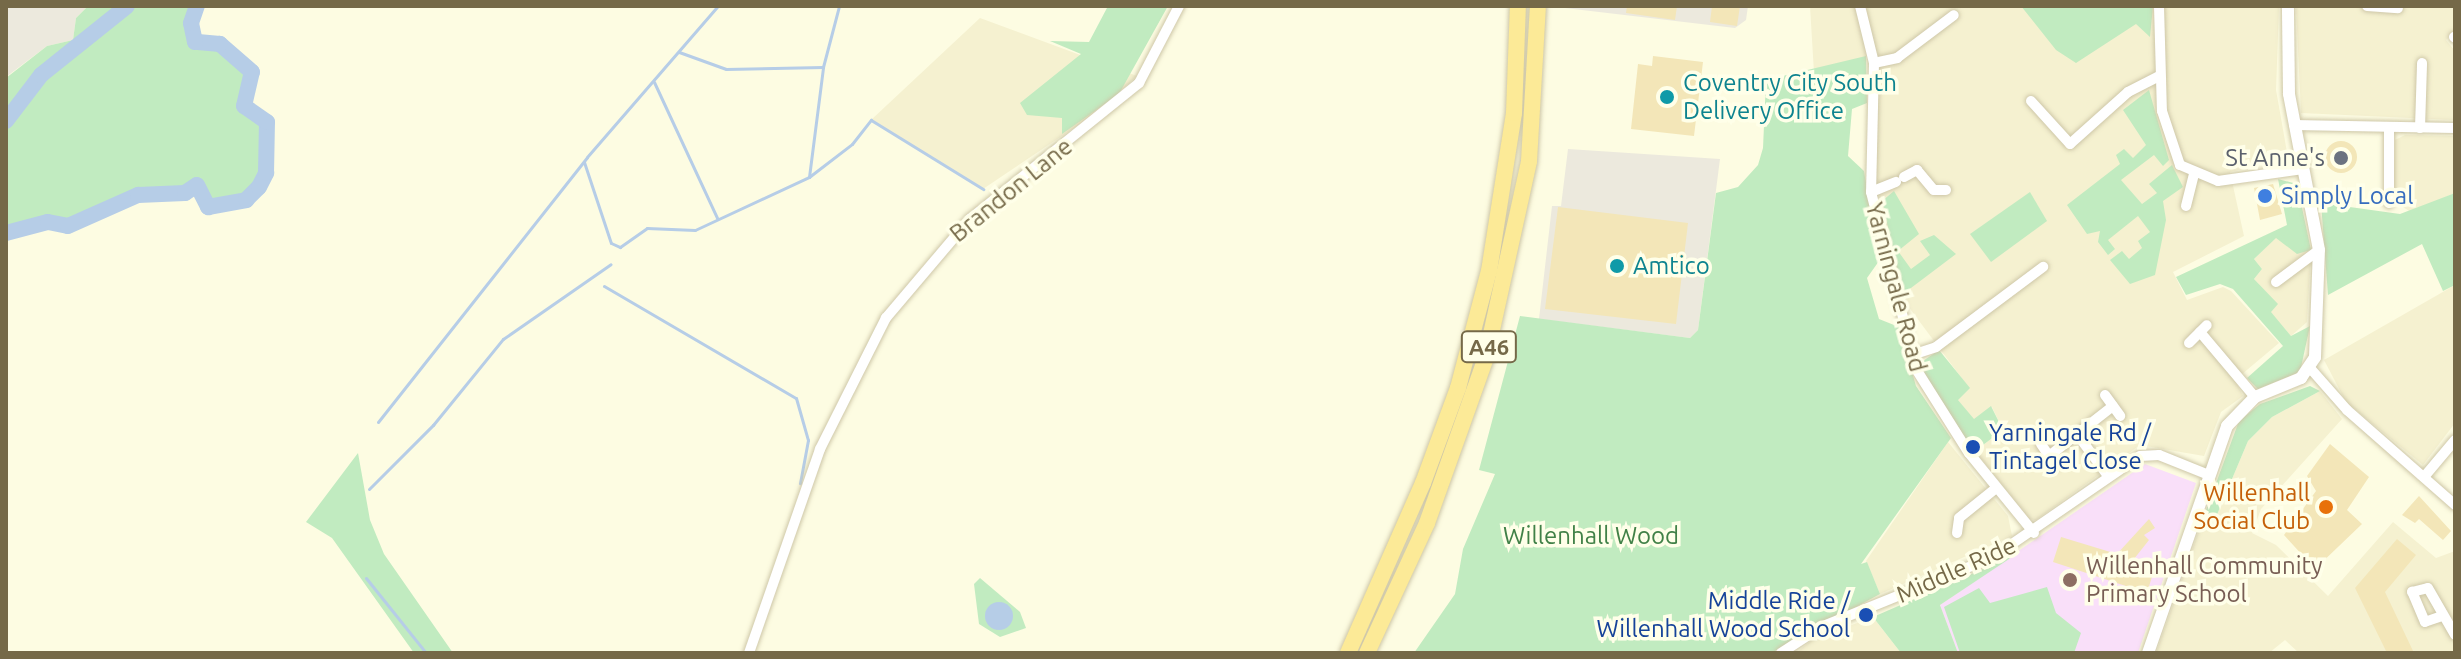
<!DOCTYPE html>
<html>
<head>
<meta charset="utf-8">
<style>
  body { margin:0 }
  #map { position:relative; width:2461px; height:659px; overflow:hidden; background:#fdfce2; font-family:Ubuntu,sans-serif }
  div>[style] { position:absolute }
  .residential>* { inset:0; background:#f5f1d0 }
  .industrial>* { inset:0; background:#ece9dd }
  .education>* { inset:0; background:#f9dff9 }
  .green>* { inset:0; background:#c1ebc0 }
  .water>* { inset:0; background:#b6cde7 }
  .round { border-radius:50% }
  .stream>* { height:3px; margin:-1.5px; padding:0 1.5px; transform-origin:1.5px; border-radius:1.5px; background:#b6cde7 }
  .river>* { height:16px; margin:-8px; padding:0 8px; transform-origin:8px; border-radius:8px; background:#b6cde7 }
  .building>* { inset:0; background:#f3e6b8 }
  .roads { filter:drop-shadow(0 0 2px #cec7a8) drop-shadow(0 0 2px #cec7a8) }
  .minor>* { height:10px; margin:-5px; padding:0 5px; transform-origin:5px; border-radius:5px; background:#fff }
  .tertiary>* { height:12px; margin:-6px; padding:0 6px; transform-origin:6px; border-radius:6px; background:#fff }
  .trunk>* { height:16px; margin:-8px; padding:0 8px; transform-origin:8px; border-radius:8px; background:#fcea97 }
  .dots>* { width:22px; height:22px; translate:-50% -50%; box-sizing:border-box; border:4px solid #ffffe9; border-radius:50% }
  span { translate:-50% -50%; white-space:nowrap; text-align:center; line-height:1.15; -webkit-text-stroke:7px #ffffe9; paint-order:stroke }
  .shield-label span { padding:2px 6px; background:#ffffe9; border:2px solid; border-radius:6px; -webkit-text-stroke-width:0 }
  .shield-label { font-size:22px; color:#756948; font-weight:700 }
  .culture-label { font-size:24px; color:#0d838f }
  .left { translate:0 -50%; text-align:left }
  .worship-label { font-size:24px; color:#5b616d }
  .right { translate:-100% -50%; text-align:right }
  .street-label { font-size:24px; color:#756948 }
  .shop-label { font-size:24px; color:#366cbe }
  .transit-label { font-size:24px; color:#164399 }
  .food-label { font-size:24px; color:#c56008 }
  .park-label { font-size:24px; color:#418147 }
  .education-label { font-size:24px; color:#785e54 }
  .frame { position:absolute; inset:0; border:8px solid #756948; pointer-events:none }
</style>
</head>
<body>
<div id="map">
  <div class="residential">
    <div style="clip-path:polygon(1810px 6px,2279px 6px,2276px 90px,2288px 158px,2230px 172px,2244px 236px,2173px 272px,2187px 300px,2223px 287px,2231px 291px,2279px 343px,2235px 380px,2243px 396px,2221px 412px,2204px 456px,2140px 445px,2036px 520px,2029px 519px,1975px 451px,2003px 430px,1992px 407px,1974px 420px,1957px 399px,1969px 388px,1905px 302px,1875px 178px,1878px 53px,1814px 73px)"></div>
    <div style="clip-path:polygon(2296px 6px,2455px 6px,2455px 31px,2446px 40px,2455px 51px,2455px 120px,2301px 113px)"></div>
    <div style="clip-path:polygon(980px 18px,1137px 76px,1093px 115px,983px 189px,871px 120px)"></div>
    <div style="clip-path:polygon(2405px 135px,2455px 136px,2455px 193px,2411px 212px,2393px 201px,2395px 140px)"></div>
    <div style="clip-path:polygon(2276px 237px,2297px 253px,2311px 250px,2307px 322px,2291px 336px,2270px 312px,2277px 304px,2254px 279px,2262px 269px,2254px 259px)"></div>
    <div style="clip-path:polygon(2455px 285px,2455px 423px,2423px 465px,2346px 402px,2324px 360px)"></div>
    <div style="clip-path:polygon(2320px 391px,2342px 419px,2261px 509px,2252px 533px,2276px 545px,2328px 596px,2393px 522px,2436px 558px,2455px 551px,2455px 653px,2299px 653px,2285px 640px,2269px 653px,2156px 653px,2205px 513px,2216px 517px,2248px 441px,2272px 417px)"></div>
    <div style="clip-path:polygon(1948px 442px,2008px 516px,2012px 536px,1880px 594px,1866px 561px)"></div>
    <div style="clip-path:polygon(1873px 617px,1901px 653px,1796px 653px,1812px 640px)"></div>
  </div>
  <div class="industrial">
    <div style="clip-path:polygon(6px 6px,88px 6px,76px 18px,73px 40px,47px 46px,6px 77px)"></div>
    <div style="clip-path:polygon(1748px 6px,1746px 20px,1735px 28px,1565px 8px)"></div>
    <div style="clip-path:polygon(1568px 149px,1720px 159px,1698px 330px,1690px 338px,1539px 319px,1552px 206px,1561px 206px)"></div>
  </div>
  <div class="education">
    <div style="clip-path:polygon(2145px 464px,2196px 483px,2138px 653px,1958px 653px,1940px 605px)"></div>
  </div>
  <div class="green">
    <div style="clip-path:polygon(88px 6px,197px 6px,191px 23px,195px 41px,220px 44px,245px 62px,252px 72px,244px 106px,267px 122px,266px 173px,246px 200px,208px 207px,197px 185px,185px 193px,123px 199px,104px 215px,68px 226px,48px 222px,6px 233px,6px 78px,47px 46px,73px 40px,76px 18px)"></div>
    <div style="clip-path:polygon(1108px 6px,1168px 6px,1119px 94px,1062px 134px,1062px 118px,1027px 115px,1020px 103px,1081px 54px,1050px 41px,1089px 42px)"></div>
    <div style="clip-path:polygon(2021px 6px,2153px 6px,2150px 37px,2136px 24px,2076px 63px,2056px 50px)"></div>
    <div style="clip-path:polygon(1866px 56px,1867px 103px,1852px 109px,1848px 156px,1864px 171px,1879px 261px,1867px 278px,1879px 319px,1899px 327px,1916px 386px,1951px 438px,1861px 564px,1867px 562px,1880px 594px,1771px 653px,1414px 653px,1455px 594px,1463px 549px,1495px 474px,1479px 470px,1520px 316px,1690px 338px,1698px 330px,1716px 193px,1738px 187px,1758px 165px,1763px 148px,1766px 80px)"></div>
    <div style="clip-path:polygon(2149px 90px,2169px 160px,2163px 166px,2154px 155px,2121px 180px,2142px 204px,2157px 193px,2149px 184px,2172px 165px,2183px 187px,2163px 201px,2166px 220px,2155px 275px,2130px 284px,2110px 260px,2122px 251px,2129px 259px,2142px 248px,2138px 241px,2150px 232px,2138px 216px,2108px 240px,2115px 249px,2108px 255px,2098px 242px,2100px 231px,2087px 234px,2067px 205px,2120px 164px,2116px 155px,2124px 149px,2133px 158px,2146px 145px,2123px 110px)"></div>
    <div style="clip-path:polygon(2278px 179px,2297px 184px,2311px 250px,2297px 254px,2276px 238px,2254px 259px,2262px 269px,2254px 279px,2278px 304px,2271px 312px,2291px 336px,2310px 326px,2300px 372px,2258px 389px,2247px 378px,2283px 346px,2233px 289px,2220px 284px,2186px 295px,2176px 277px,2287px 225px)"></div>
    <div style="clip-path:polygon(1894px 191px,1919px 234px,1898px 251px,1911px 269px,1930px 255px,1920px 241px,1934px 235px,1956px 254px,1903px 294px,1882px 201px)"></div>
    <div style="clip-path:polygon(2030px 192px,2047px 221px,1991px 262px,1970px 234px)"></div>
    <div style="clip-path:polygon(2455px 193px,2455px 285px,2443px 291px,2422px 244px,2328px 295px,2321px 203px,2400px 214px)"></div>
    <div style="clip-path:polygon(1939px 350px,1970px 388px,1958px 400px,1974px 419px,1991px 406px,2003px 430px,1975px 451px,1937px 401px,1920px 363px)"></div>
    <div style="clip-path:polygon(2310px 386px,2320px 391px,2272px 417px,2248px 441px,2216px 517px,2205px 513px,2239px 421px,2260px 404px)"></div>
    <div style="clip-path:polygon(358px 453px,370px 520px,384px 554px,453px 653px,414px 653px,332px 538px,306px 522px)"></div>
    <div style="clip-path:polygon(2015px 555px,1940px 605px,1958px 653px,1901px 653px,1873px 617px)"></div>
    <div style="clip-path:polygon(980px 578px,1020px 612px,1026px 628px,1000px 637px,979px 624px,974px 584px)"></div>
    <div style="clip-path:polygon(2047px 587px,2056px 613px,2081px 633px,2074px 653px,1960px 653px,1944px 607px,1979px 588px,1990px 603px)"></div>
  </div>
  <div class="water">
    <div class="round" style="left:985px;top:602px;width:28px;height:28px"></div>
  </div>
  <div class="stream">
    <div style="left:679px;top:52px;width:50px;rotate:19.9deg"></div>
    <div style="left:726px;top:69px;width:97px;rotate:-1.2deg"></div>
    <div style="left:654px;top:82px;width:150px;rotate:65.1deg"></div>
    <div style="left:584px;top:162px;width:85px;rotate:71.6deg"></div>
    <div style="left:611px;top:243px;width:10px;rotate:24deg"></div>
    <div style="left:620px;top:247px;width:33px;rotate:-35deg"></div>
    <div style="left:647px;top:228px;width:48px;rotate:2.4deg"></div>
    <div style="left:695px;top:230px;width:126px;rotate:-24.9deg"></div>
    <div style="left:809px;top:177px;width:54px;rotate:-37.5deg"></div>
    <div style="left:852px;top:144px;width:31px;rotate:-52deg"></div>
    <div style="left:871px;top:120px;width:132px;rotate:31.6deg"></div>
    <div style="left:809px;top:177px;width:111px;rotate:-82.7deg"></div>
    <div style="left:823px;top:67px;width:63px;rotate:-75.3deg"></div>
    <div style="left:604px;top:286px;width:222px;rotate:30.3deg"></div>
    <div style="left:796px;top:398px;width:44px;rotate:74.1deg"></div>
    <div style="left:808px;top:440px;width:44px;rotate:100.5deg"></div>
    <div style="left:378px;top:422px;width:337px;rotate:-51.7deg"></div>
    <div style="left:587px;top:157px;width:200px;rotate:-49.1deg"></div>
    <div style="left:369px;top:489px;width:91px;rotate:-45deg"></div>
    <div style="left:433px;top:425px;width:111px;rotate:-50.9deg"></div>
    <div style="left:503px;top:339px;width:131px;rotate:-34.8deg"></div>
    <div style="left:366px;top:578px;width:96px;rotate:51.3deg"></div>
  </div>
  <div class="river">
    <div style="left:6px;top:121px;width:58px;rotate:-52.7deg"></div>
    <div style="left:41px;top:75px;width:110px;rotate:-38.7deg"></div>
    <div style="left:6px;top:233px;width:43px;rotate:-14.7deg"></div>
    <div style="left:48px;top:222px;width:20px;rotate:11deg"></div>
    <div style="left:68px;top:226px;width:77px;rotate:-23.9deg"></div>
    <div style="left:138px;top:195px;width:47px;rotate:-2.4deg"></div>
    <div style="left:185px;top:193px;width:14px;rotate:-34deg"></div>
    <div style="left:197px;top:185px;width:25px;rotate:63deg"></div>
    <div style="left:208px;top:207px;width:39px;rotate:-10deg"></div>
    <div style="left:246px;top:200px;width:18px;rotate:-45deg"></div>
    <div style="left:259px;top:187px;width:16px;rotate:-63deg"></div>
    <div style="left:266px;top:173px;width:51px;rotate:-88.9deg"></div>
    <div style="left:267px;top:122px;width:28px;rotate:-145deg"></div>
    <div style="left:244px;top:106px;width:35px;rotate:-77deg"></div>
    <div style="left:252px;top:72px;width:43px;rotate:-138.8deg"></div>
    <div style="left:220px;top:44px;width:25px;rotate:-175deg"></div>
    <div style="left:195px;top:42px;width:19px;rotate:-102deg"></div>
    <div style="left:191px;top:23px;width:18px;rotate:-71deg"></div>
  </div>
  <div class="building">
    <div style="clip-path:polygon(1627px 6px,1677px 6px,1675px 20px,1626px 13px)"></div>
    <div style="clip-path:polygon(1712px 6px,1740px 6px,1737px 26px,1710px 22px)"></div>
    <div style="clip-path:polygon(1653px 56px,1703px 62px,1694px 136px,1631px 129px,1638px 64px,1652px 66px)"></div>
    <div class="round" style="left:2325px;top:141px;width:32px;height:32px"></div>
    <div style="clip-path:polygon(2273px 184px,2282px 214px,2260px 220px,2254px 188px)"></div>
    <div style="clip-path:polygon(1558px 207px,1688px 223px,1676px 324px,1545px 309px)"></div>
    <div style="clip-path:polygon(2330px 444px,2369px 477px,2347px 510px,2362px 524px,2315px 569px,2284px 535px,2316px 491px,2307px 476px)"></div>
    <div style="clip-path:polygon(2419px 496px,2451px 531px,2443px 540px,2419px 519px,2415px 523px,2402px 515px)"></div>
    <div style="clip-path:polygon(2149px 519px,2155px 528px,2144px 535px,2149px 540px,2134px 559px,2155px 567px,2147px 593px,2053px 562px,2061px 537px,2117px 554px)"></div>
    <div style="clip-path:polygon(2397px 539px,2416px 555px,2385px 592px,2414px 653px,2387px 653px,2355px 588px)"></div>
  </div>
  <div class="roads">
    <div class="minor">
      <div style="left:1860px;top:6px;width:59px;rotate:76.2deg"></div>
      <div style="left:1874px;top:63px;width:129px;rotate:91.3deg"></div>
      <div style="left:1871px;top:192px;width:183px;rotate:75.7deg"></div>
      <div style="left:1916px;top:369px;width:99px;rotate:57.8deg"></div>
      <div style="left:1969px;top:453px;width:103px;rotate:50.9deg"></div>
      <div style="left:2159px;top:6px;width:105px;rotate:88.4deg"></div>
      <div style="left:2162px;top:111px;width:57px;rotate:71.6deg"></div>
      <div style="left:2180px;top:165px;width:41px;rotate:22.8deg"></div>
      <div style="left:2218px;top:181px;width:86px;rotate:-8deg"></div>
      <div style="left:2367px;top:6px;width:31px;rotate:4deg"></div>
      <div style="left:2454px;top:37px;width:1px;rotate:45deg"></div>
      <div style="left:1874px;top:63px;width:24px;rotate:-12deg"></div>
      <div style="left:1897px;top:58px;width:71px;rotate:-37deg"></div>
      <div style="left:2031px;top:101px;width:58px;rotate:47.8deg"></div>
      <div style="left:2070px;top:144px;width:78px;rotate:-41.9deg"></div>
      <div style="left:2128px;top:92px;width:34px;rotate:-27deg"></div>
      <div style="left:2294px;top:125px;width:161px;rotate:1.1deg"></div>
      <div style="left:2420px;top:128px;width:65px;rotate:-88.2deg"></div>
      <div style="left:1904px;top:177px;width:15px;rotate:-28deg"></div>
      <div style="left:1917px;top:170px;width:26px;rotate:50deg"></div>
      <div style="left:1934px;top:190px;width:12px"></div>
      <div style="left:1871px;top:192px;width:27px;rotate:-22deg"></div>
      <div style="left:2389px;top:203px;width:76px;rotate:-90deg"></div>
      <div style="left:2186px;top:206px;width:32px;rotate:-76deg"></div>
      <div style="left:2276px;top:282px;width:54px;rotate:-36.7deg"></div>
      <div style="left:2200px;top:332px;width:85px;rotate:49.8deg"></div>
      <div style="left:2189px;top:343px;width:25px;rotate:-45deg"></div>
      <div style="left:1912px;top:355px;width:25px;rotate:-18deg"></div>
      <div style="left:1936px;top:347px;width:134px;rotate:-36.8deg"></div>
      <div style="left:2310px;top:368px;width:56px;rotate:48.6deg"></div>
      <div style="left:2347px;top:410px;width:144px;rotate:41.3deg"></div>
      <div style="left:2105px;top:395px;width:26px;rotate:54deg"></div>
      <div style="left:2077px;top:434px;width:52px;rotate:53.6deg"></div>
      <div style="left:2041px;top:444px;width:25px;rotate:56deg"></div>
      <div style="left:2049px;top:456px;width:81px;rotate:-38deg"></div>
      <div style="left:2424px;top:477px;width:48px;rotate:-50deg"></div>
      <div style="left:1957px;top:533px;width:15px;rotate:-82deg"></div>
      <div style="left:1959px;top:518px;width:48px;rotate:-39deg"></div>
      <div style="left:2442px;top:616px;width:18px;rotate:161deg"></div>
      <div style="left:2425px;top:622px;width:33px;rotate:-113deg"></div>
      <div style="left:2412px;top:592px;width:16px;rotate:-14deg"></div>
      <div style="left:2428px;top:588px;width:54px;rotate:60.1deg"></div>
      <div style="left:749px;top:653px;width:216px;rotate:-70.8deg"></div>
      <div style="left:820px;top:449px;width:147px;rotate:-63.3deg"></div>
      <div style="left:886px;top:318px;width:130px;rotate:-49.7deg"></div>
      <div style="left:970px;top:219px;width:217px;rotate:-38.8deg"></div>
      <div style="left:1139px;top:83px;width:87px;rotate:-62.5deg"></div>
      <div style="left:1781px;top:653px;width:48px;rotate:-33deg"></div>
      <div style="left:1821px;top:627px;width:186px;rotate:-22.1deg"></div>
      <div style="left:1993px;top:557px;width:178px;rotate:-34.5deg"></div>
      <div style="left:2140px;top:456px;width:19px;rotate:-3deg"></div>
      <div style="left:2159px;top:455px;width:54px;rotate:21.8deg"></div>
    </div>
    <div class="tertiary">
      <div style="left:2148px;top:653px;width:240px;rotate:-70.8deg"></div>
      <div style="left:2227px;top:426px;width:40px;rotate:-46deg"></div>
      <div style="left:2255px;top:397px;width:50px;rotate:-22.4deg"></div>
      <div style="left:2301px;top:378px;width:25px;rotate:-56deg"></div>
      <div style="left:2315px;top:357px;width:107px;rotate:-87.9deg"></div>
      <div style="left:2319px;top:250px;width:159px;rotate:-100.9deg"></div>
      <div style="left:2289px;top:94px;width:88px;rotate:-90.7deg"></div>
    </div>
    <div class="trunk">
      <div style="left:1348px;top:653px;width:186px;rotate:-66.2deg"></div>
      <div style="left:1423px;top:483px;width:101px;rotate:-69.8deg"></div>
      <div style="left:1458px;top:388px;width:121px;rotate:-75.2deg"></div>
      <div style="left:1489px;top:271px;width:160px;rotate:-81deg"></div>
      <div style="left:1514px;top:113px;width:107px;rotate:-87.9deg"></div>
      <div style="left:1367px;top:653px;width:143px;rotate:-65.2deg"></div>
      <div style="left:1427px;top:523px;width:176px;rotate:-70.4deg"></div>
      <div style="left:1486px;top:357px;width:201px;rotate:-77.6deg"></div>
      <div style="left:1529px;top:161px;width:155px;rotate:-86.7deg"></div>
    </div>
  </div>
  <div class="dots">
    <div style="left:1667px;top:97px;background:#0f9aa8"></div>
    <div style="left:2341px;top:158px;background:#6b7280"></div>
    <div style="left:2265px;top:196px;background:#3f7fe0"></div>
    <div style="left:1617px;top:266px;background:#0f9aa8"></div>
    <div style="left:1973px;top:447px;background:#1a4fb4"></div>
    <div style="left:2326px;top:507px;background:#e8710a"></div>
    <div style="left:2070px;top:580px;background:#8d6e63"></div>
    <div style="left:1866px;top:615px;background:#1a4fb4"></div>
  </div>
  <div class="shield-label">
    <span style="left:1489px;top:347px">A46</span>
  </div>
  <div class="culture-label">
    <span class="left" style="left:1683px;top:97px">Coventry City South<br>Delivery Office</span>
    <span class="left" style="left:1633px;top:266px">Amtico</span>
  </div>
  <div class="worship-label">
    <span class="right" style="left:2325px;top:158px">St Anne's</span>
  </div>
  <div class="street-label">
    <span style="left:1011px;top:190px;rotate:-39deg">Brandon Lane</span>
    <span style="left:1896px;top:287px;rotate:75deg">Yarningale Road</span>
    <span style="left:1956px;top:570px;rotate:-24deg">Middle Ride</span>
  </div>
  <div class="shop-label">
    <span class="left" style="left:2281px;top:196px">Simply Local</span>
  </div>
  <div class="transit-label">
    <span class="left" style="left:1989px;top:447px">Yarningale Rd /<br>Tintagel Close</span>
    <span class="right" style="left:1850px;top:615px">Middle Ride /<br>Willenhall Wood School</span>
  </div>
  <div class="food-label">
    <span class="right" style="left:2310px;top:507px">Willenhall<br>Social Club</span>
  </div>
  <div class="park-label">
    <span style="left:1591px;top:536px">Willenhall Wood</span>
  </div>
  <div class="education-label">
    <span class="left" style="left:2086px;top:580px">Willenhall Community<br>Primary School</span>
  </div>
  <div class="frame"></div>
</div>
</body>
</html>
